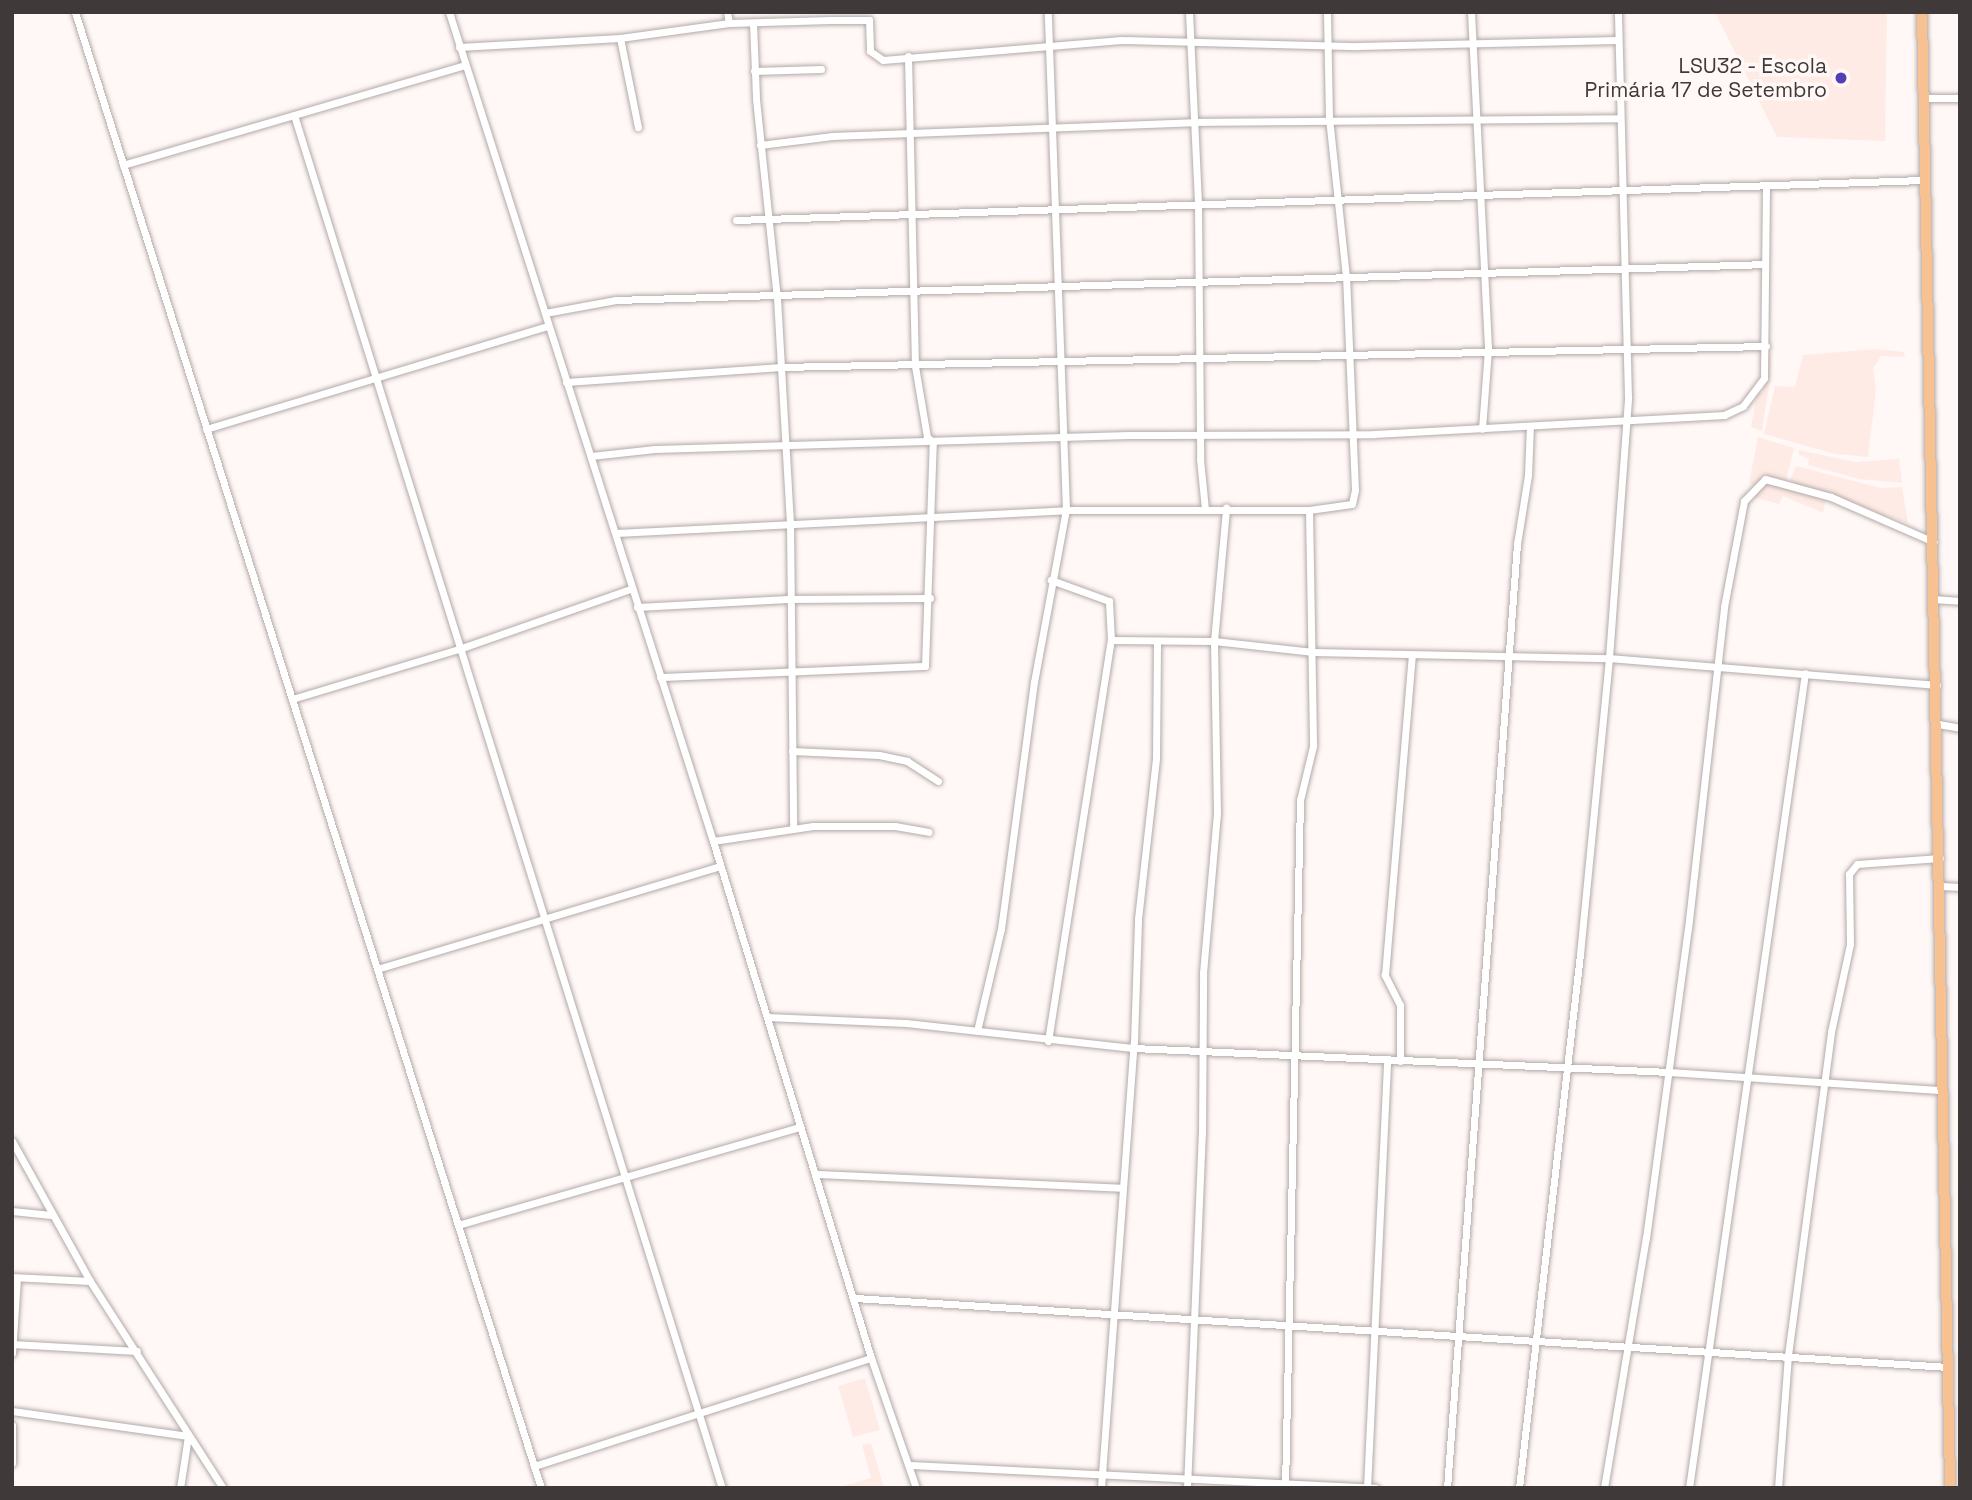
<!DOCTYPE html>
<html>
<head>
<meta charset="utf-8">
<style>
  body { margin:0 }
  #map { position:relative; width:1972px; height:1500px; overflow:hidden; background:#fff8f6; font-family:"Space Grotesk",sans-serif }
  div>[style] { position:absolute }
  .built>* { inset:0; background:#ffebe6 }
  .roads { filter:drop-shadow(0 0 2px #b4aaa7) drop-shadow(0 0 2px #b4aaa7) }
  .street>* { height:7px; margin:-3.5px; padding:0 3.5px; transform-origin:3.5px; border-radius:3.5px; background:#fff }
  .primary>* { height:10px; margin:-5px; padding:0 5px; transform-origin:5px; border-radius:5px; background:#f7c191 }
  .dots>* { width:19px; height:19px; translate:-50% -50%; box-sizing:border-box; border:4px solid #fff8f6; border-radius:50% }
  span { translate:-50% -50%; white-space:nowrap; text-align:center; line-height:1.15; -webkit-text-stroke:7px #fff8f6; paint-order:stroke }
  .poi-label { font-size:21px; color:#3f3a39 }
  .right { translate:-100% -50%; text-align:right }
  .frame { position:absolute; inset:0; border:14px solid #3f3a39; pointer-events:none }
</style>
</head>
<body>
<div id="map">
  <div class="built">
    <div style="clip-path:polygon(1715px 12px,1887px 12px,1885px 141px,1777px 137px)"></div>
    <div style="clip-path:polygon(1875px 349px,1904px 352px,1905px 357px,1881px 356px,1873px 368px,1876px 390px,1868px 457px,1835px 454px,1764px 434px,1775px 386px,1795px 387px,1803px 355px)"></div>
    <div style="clip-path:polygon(1766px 354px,1771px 355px,1770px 380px,1762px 431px,1751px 427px,1757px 393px,1762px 393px,1765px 383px)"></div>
    <div style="clip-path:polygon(1758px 437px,1794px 448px,1786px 480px,1764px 475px,1755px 486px,1749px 483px)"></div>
    <div style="clip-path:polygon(1799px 450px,1855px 462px,1899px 459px,1902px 483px,1859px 479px,1808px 465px,1809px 459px,1798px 454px)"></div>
    <div style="clip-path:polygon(1796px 466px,1881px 488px,1902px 487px,1908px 523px,1789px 483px)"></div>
    <div style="clip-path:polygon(1765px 482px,1826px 499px,1823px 513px,1783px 496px,1779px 504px,1752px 497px)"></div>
    <div style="clip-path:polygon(865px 1378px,880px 1430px,853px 1437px,838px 1386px)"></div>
    <div style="clip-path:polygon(871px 1443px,884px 1488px,836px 1488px,871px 1478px,862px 1445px)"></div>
  </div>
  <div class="roads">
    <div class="street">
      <div style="left:75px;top:12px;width:1548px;rotate:72.48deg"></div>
      <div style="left:449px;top:12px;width:870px;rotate:72.34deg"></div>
      <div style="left:713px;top:841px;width:541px;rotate:73.01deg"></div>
      <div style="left:871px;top:1358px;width:138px;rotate:70.9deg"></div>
      <div style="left:727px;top:12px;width:11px;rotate:80deg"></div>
      <div style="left:1189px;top:12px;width:193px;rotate:87.3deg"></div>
      <div style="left:1198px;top:205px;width:254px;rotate:89.5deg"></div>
      <div style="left:1200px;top:459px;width:50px;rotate:84.3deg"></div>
      <div style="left:1471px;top:12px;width:337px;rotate:87.1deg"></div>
      <div style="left:1488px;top:349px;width:80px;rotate:94.3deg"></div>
      <div style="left:753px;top:23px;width:76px;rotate:87.7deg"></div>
      <div style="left:756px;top:99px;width:200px;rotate:84deg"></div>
      <div style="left:777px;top:298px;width:224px;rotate:86.7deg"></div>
      <div style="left:790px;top:522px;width:306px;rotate:89.4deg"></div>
      <div style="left:620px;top:38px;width:91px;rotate:78.6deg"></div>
      <div style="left:459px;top:47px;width:161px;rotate:-3.2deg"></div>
      <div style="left:620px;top:38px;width:110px;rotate:-7.8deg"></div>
      <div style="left:729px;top:23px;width:102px;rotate:-1.7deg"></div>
      <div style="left:831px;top:20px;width:38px"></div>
      <div style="left:869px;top:20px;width:31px;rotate:88deg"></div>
      <div style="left:870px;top:51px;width:16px;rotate:35deg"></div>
      <div style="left:883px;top:60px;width:239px;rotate:-4.8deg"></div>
      <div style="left:1121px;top:40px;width:237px;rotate:1.5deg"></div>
      <div style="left:1358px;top:46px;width:260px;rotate:-1.3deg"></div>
      <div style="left:754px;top:71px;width:67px;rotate:-1.7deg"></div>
      <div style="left:1924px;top:98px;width:36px"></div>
      <div style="left:294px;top:115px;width:1438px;rotate:72.69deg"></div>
      <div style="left:760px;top:145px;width:73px;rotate:-7.1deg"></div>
      <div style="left:832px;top:136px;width:361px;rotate:-2.2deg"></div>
      <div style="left:1193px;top:122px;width:426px;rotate:-0.5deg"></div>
      <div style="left:123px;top:165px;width:356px;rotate:-16.3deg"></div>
      <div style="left:736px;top:220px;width:1191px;rotate:-1.93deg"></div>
      <div style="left:545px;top:313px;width:72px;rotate:-10.4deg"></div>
      <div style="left:616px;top:300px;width:1150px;rotate:-1.79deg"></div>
      <div style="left:566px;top:382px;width:216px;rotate:-4deg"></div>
      <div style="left:781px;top:367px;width:985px;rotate:-1.22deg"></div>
      <div style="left:206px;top:429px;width:357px;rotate:-16.8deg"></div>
      <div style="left:591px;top:456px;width:64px;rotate:-6.2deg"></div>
      <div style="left:655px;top:449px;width:474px;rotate:-1.7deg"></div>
      <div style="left:1129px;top:435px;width:245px;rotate:-0.2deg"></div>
      <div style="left:1374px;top:434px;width:351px;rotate:-3.1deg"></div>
      <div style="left:1724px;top:415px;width:21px;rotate:-25deg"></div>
      <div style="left:1743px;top:406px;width:35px;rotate:-53deg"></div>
      <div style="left:1764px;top:378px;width:193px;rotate:-89.4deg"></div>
      <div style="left:1309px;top:510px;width:43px;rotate:-7.9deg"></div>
      <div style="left:1352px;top:504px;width:14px;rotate:-78deg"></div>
      <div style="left:1355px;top:490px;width:213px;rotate:-92.4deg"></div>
      <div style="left:1346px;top:277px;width:160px;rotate:-96.1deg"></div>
      <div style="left:1329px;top:118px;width:106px;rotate:-91.1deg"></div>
      <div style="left:616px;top:533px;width:451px;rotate:-2.9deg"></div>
      <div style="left:1066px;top:510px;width:243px"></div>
      <div style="left:1309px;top:510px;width:236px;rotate:89deg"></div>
      <div style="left:1313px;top:746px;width:56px;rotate:103.5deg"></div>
      <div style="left:1300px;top:800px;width:688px;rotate:91.25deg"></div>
      <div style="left:1933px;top:599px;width:27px;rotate:4deg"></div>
      <div style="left:637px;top:607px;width:151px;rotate:-3deg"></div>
      <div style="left:788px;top:599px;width:142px;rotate:-0.4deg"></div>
      <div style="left:1111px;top:640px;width:103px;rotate:0.6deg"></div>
      <div style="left:1214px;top:641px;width:100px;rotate:6.3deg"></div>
      <div style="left:1313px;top:652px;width:296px;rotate:1.2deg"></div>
      <div style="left:1609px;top:658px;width:329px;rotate:4.7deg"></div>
      <div style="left:660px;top:677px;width:265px;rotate:-2.4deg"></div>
      <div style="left:925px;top:666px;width:224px;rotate:-88deg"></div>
      <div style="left:933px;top:442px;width:8px;rotate:-140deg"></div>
      <div style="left:927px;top:437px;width:72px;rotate:-99.6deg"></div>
      <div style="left:915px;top:366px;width:310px;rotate:-91.3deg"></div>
      <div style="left:292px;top:699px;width:174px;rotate:-16.7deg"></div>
      <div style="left:459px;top:649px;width:181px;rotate:-19.3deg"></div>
      <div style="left:1938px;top:724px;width:22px;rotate:10deg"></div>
      <div style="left:792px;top:751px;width:87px;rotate:2.6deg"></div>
      <div style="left:879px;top:755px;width:29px;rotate:12deg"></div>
      <div style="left:907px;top:761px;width:37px;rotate:33deg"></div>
      <div style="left:713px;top:841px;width:101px;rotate:-8.5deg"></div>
      <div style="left:813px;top:826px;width:82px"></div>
      <div style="left:895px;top:826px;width:34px;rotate:10deg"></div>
      <div style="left:1941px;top:886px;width:19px;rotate:3deg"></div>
      <div style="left:377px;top:969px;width:358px;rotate:-16.7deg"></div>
      <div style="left:767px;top:1017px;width:139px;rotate:2.5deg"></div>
      <div style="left:906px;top:1023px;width:228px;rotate:6.3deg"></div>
      <div style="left:1133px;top:1048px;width:537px;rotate:2.56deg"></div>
      <div style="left:1669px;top:1072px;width:274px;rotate:3.8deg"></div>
      <div style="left:977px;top:1031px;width:105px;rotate:-76.8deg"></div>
      <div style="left:1001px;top:929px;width:249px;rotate:-82.4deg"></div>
      <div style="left:1034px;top:682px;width:175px;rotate:-79.5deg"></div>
      <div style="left:1066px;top:510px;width:498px;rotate:-92.1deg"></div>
      <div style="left:1048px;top:1041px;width:406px;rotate:-81.1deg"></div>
      <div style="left:1111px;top:640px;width:39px;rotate:-93deg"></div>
      <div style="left:1109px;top:601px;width:62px;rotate:-160.1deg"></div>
      <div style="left:1400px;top:1061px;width:56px;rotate:-90deg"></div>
      <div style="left:1400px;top:1005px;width:34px;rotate:-117deg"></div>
      <div style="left:1385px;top:975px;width:321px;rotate:-85.2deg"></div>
      <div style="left:12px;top:1141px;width:160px;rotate:60.9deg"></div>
      <div style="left:90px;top:1281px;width:246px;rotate:57.3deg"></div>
      <div style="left:816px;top:1174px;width:307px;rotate:2.6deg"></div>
      <div style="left:12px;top:1211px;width:39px;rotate:6deg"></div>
      <div style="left:458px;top:1225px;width:356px;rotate:-16deg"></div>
      <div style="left:12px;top:1277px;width:78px;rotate:2.9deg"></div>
      <div style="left:855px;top:1298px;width:1096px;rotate:3.61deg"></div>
      <div style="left:12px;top:1344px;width:125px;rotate:3.2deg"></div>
      <div style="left:12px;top:1353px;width:75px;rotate:-86.2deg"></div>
      <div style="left:12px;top:1411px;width:178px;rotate:8.1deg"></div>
      <div style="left:188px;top:1436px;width:53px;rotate:98.7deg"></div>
      <div style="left:12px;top:1425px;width:38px;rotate:90deg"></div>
      <div style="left:909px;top:1465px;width:467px;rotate:2.8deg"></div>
      <div style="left:534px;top:1466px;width:354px;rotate:-17.8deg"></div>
      <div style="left:1101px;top:1488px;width:447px;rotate:-85.8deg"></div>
      <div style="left:1134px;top:1042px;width:123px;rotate:-88.1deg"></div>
      <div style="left:1138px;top:919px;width:161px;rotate:-83.6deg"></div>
      <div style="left:1156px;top:759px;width:118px;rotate:-89.5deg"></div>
      <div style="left:1187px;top:1488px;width:354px;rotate:-87.6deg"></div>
      <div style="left:1202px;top:1134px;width:161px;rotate:-89.6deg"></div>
      <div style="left:1203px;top:973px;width:161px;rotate:-85deg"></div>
      <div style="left:1217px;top:813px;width:172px;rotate:-91deg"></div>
      <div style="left:1214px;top:641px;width:134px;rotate:-84.8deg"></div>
      <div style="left:1367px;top:1488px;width:429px;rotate:-87.3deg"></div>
      <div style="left:1447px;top:1488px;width:947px;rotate:-85.76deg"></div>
      <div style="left:1517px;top:544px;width:70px;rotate:-80.9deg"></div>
      <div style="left:1528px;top:475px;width:49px;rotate:-87.7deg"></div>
      <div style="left:1519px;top:1488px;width:537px;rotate:-83.48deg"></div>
      <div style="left:1580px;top:954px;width:297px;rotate:-84.4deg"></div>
      <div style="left:1609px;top:658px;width:262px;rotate:-85.8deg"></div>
      <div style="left:1628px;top:397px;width:385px;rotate:-91.5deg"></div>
      <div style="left:1604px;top:1488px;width:254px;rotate:-80.5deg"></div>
      <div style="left:1646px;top:1238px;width:312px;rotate:-82.3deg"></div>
      <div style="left:1688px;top:929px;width:324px;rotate:-83.6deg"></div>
      <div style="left:1724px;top:607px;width:108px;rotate:-79.3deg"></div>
      <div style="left:1744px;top:501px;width:30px;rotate:-46deg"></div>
      <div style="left:1765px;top:479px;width:68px;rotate:15.3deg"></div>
      <div style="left:1831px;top:497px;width:112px;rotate:23.6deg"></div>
      <div style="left:1689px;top:1488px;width:823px;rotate:-81.9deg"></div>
      <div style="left:1778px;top:1488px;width:133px;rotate:-85.7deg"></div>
      <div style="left:1788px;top:1355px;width:326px;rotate:-82.4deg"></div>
      <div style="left:1831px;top:1032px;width:90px;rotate:-77.8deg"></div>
      <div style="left:1850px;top:944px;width:70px;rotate:-90.8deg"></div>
      <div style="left:1849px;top:874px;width:13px;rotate:-51deg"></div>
      <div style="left:1857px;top:864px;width:83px;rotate:-4.1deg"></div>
    </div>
    <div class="primary">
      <div style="left:1922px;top:12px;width:1476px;rotate:88.91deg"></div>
    </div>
  </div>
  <div class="dots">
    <div style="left:1841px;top:78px;background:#553db5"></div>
  </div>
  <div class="poi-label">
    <span class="right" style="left:1827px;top:78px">LSU32 - Escola<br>Primária 17 de Setembro</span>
  </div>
  <div class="frame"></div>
</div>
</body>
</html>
